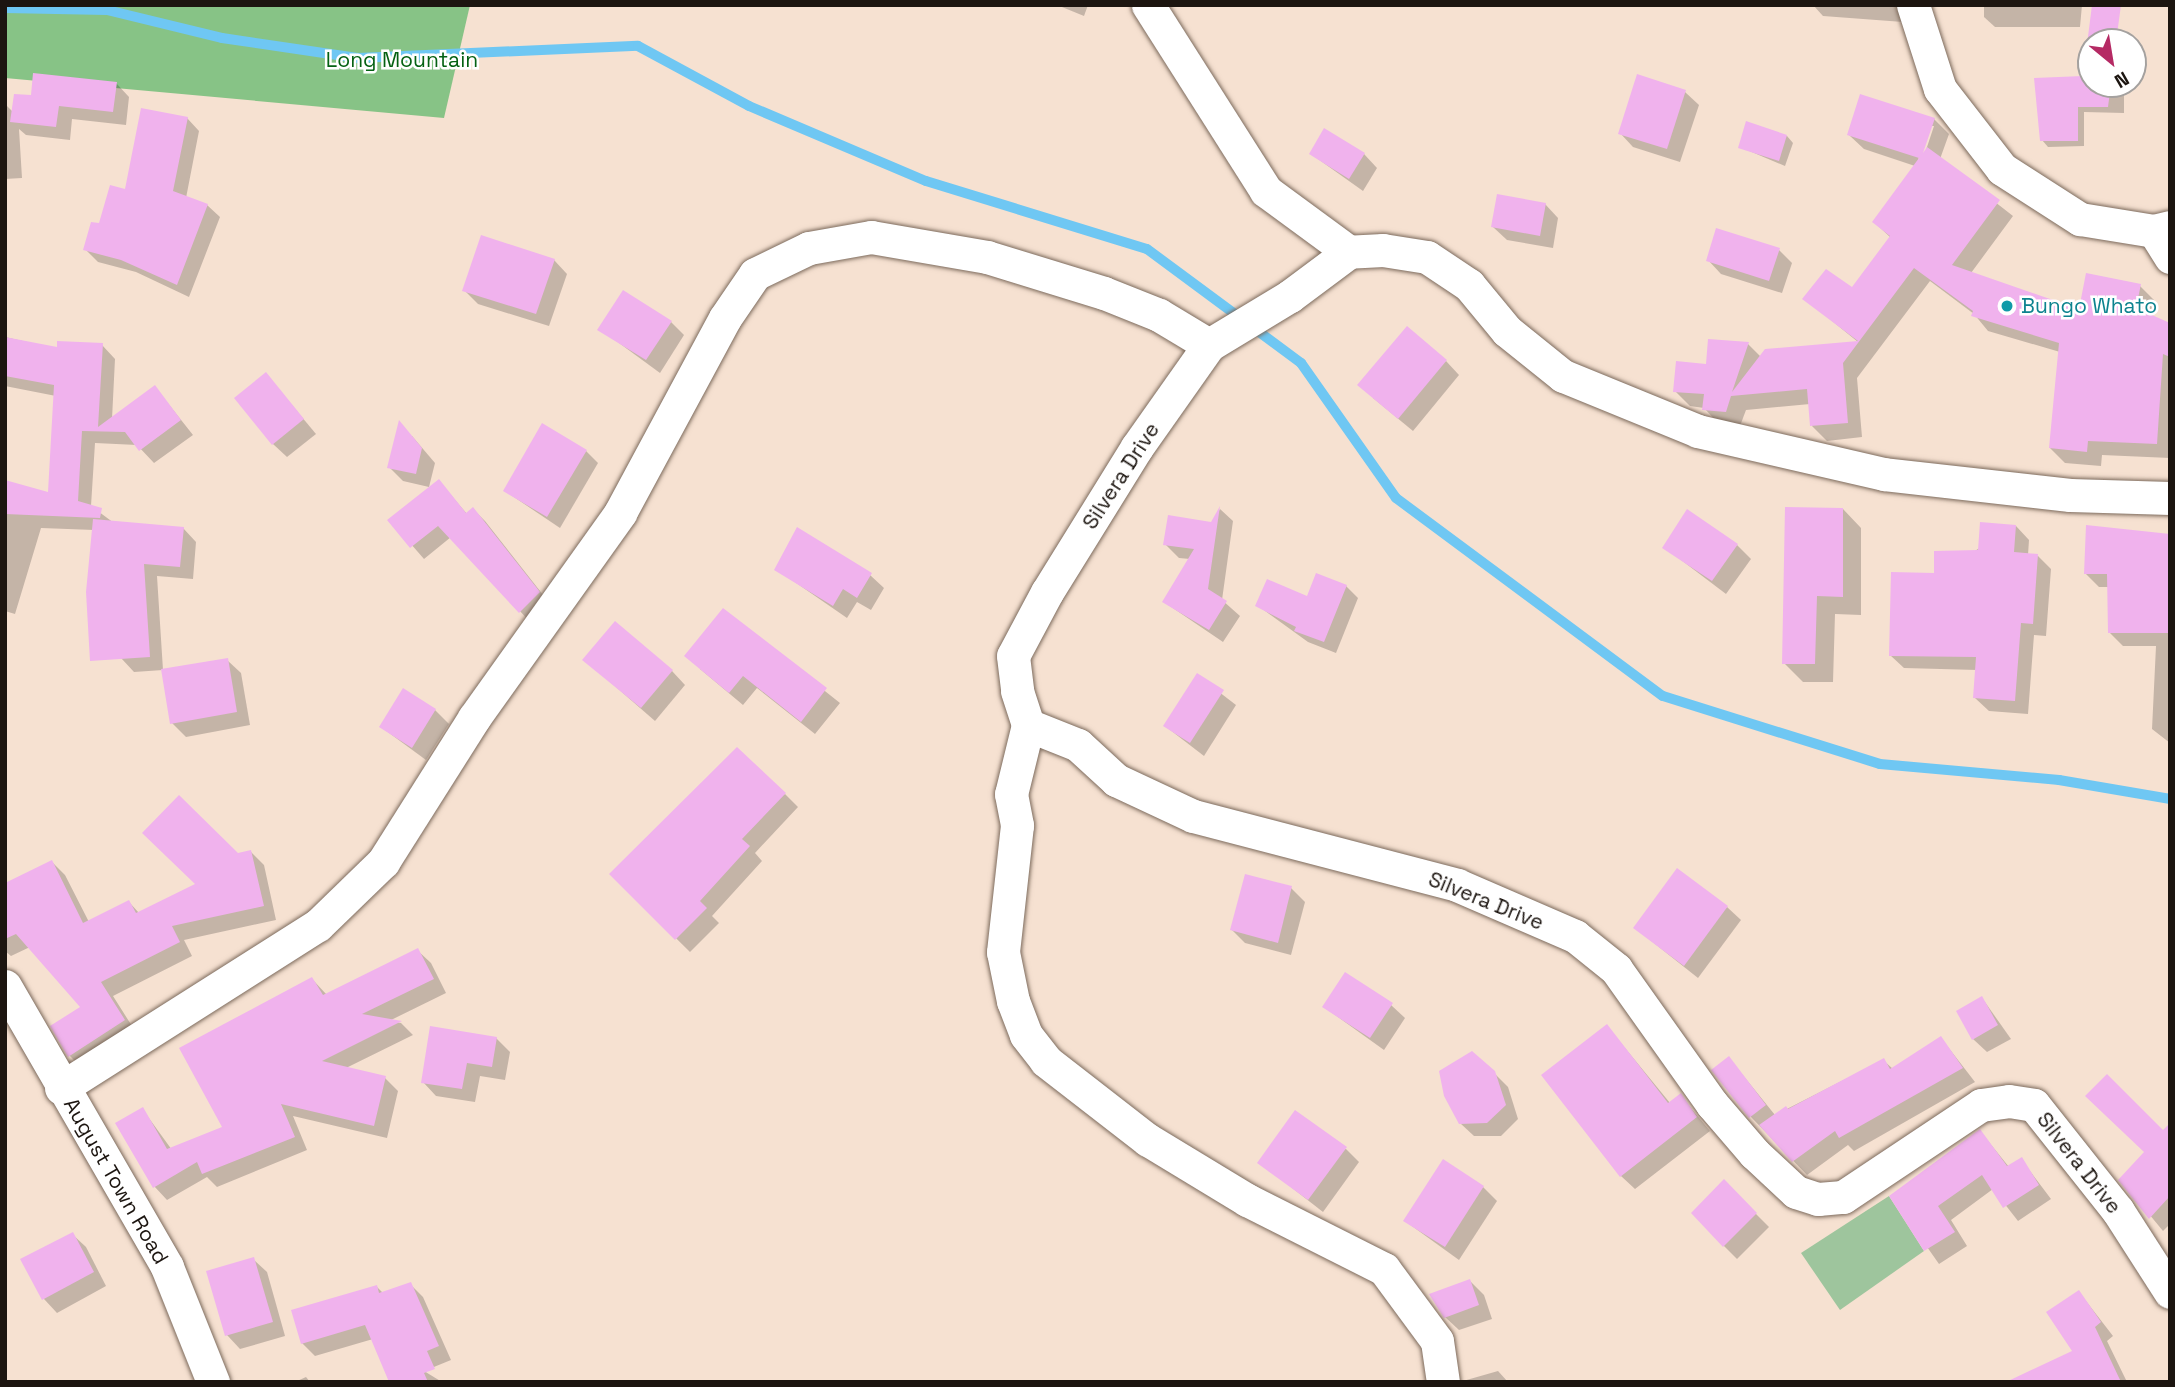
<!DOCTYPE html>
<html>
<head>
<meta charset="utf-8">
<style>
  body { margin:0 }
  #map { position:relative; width:2175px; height:1387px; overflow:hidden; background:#f6e1d1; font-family:"Space Grotesk",sans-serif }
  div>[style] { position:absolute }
  .green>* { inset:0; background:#9ec59d }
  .forest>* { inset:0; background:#87c386 }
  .shadow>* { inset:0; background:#0003 }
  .stream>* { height:10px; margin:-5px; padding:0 5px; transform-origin:5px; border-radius:5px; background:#6fc7f3 }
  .building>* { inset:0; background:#f0b2ed }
  .roads { filter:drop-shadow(0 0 2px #7c6a5c) drop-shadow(0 0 2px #7c6a5c) }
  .street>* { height:33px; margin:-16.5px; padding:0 16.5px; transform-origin:16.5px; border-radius:16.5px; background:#fff }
  .dots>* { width:19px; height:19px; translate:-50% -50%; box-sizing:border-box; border:4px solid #fff; border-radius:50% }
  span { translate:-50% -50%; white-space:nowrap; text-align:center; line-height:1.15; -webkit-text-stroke:5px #fff; paint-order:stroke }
  .park-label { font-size:21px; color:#056113 }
  .culture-label { font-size:21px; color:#0d838f }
  .left { translate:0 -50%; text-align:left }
  .street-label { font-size:21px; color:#1c1510 }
  .frame { position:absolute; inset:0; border:7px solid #1c1510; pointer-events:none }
  .north { position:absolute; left:2077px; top:28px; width:70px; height:70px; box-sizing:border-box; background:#fff; border:2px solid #a4a19f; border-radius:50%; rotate:150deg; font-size:19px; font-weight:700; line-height:28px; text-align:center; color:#1c1510 }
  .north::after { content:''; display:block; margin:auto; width:24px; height:32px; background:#b52a64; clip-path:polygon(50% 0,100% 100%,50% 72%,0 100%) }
</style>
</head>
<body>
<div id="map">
  <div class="green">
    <div style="clip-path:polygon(1889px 1196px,1924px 1251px,1840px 1310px,1801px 1253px)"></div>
  </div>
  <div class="forest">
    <div style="clip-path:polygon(5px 5px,470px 5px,444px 118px,5px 78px)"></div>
  </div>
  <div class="shadow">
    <div style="clip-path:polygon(1057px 5px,1088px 5px,1084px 16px)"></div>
    <div style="clip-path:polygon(1813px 5px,1905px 5px,1903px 22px,1823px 16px)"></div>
    <div style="clip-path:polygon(1984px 5px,2082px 5px,2080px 27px,1995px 27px,1984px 17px)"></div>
    <div style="clip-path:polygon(2091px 63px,2091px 84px,2124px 84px,2124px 113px,2084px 112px,2084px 146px,2048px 147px,2042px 140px)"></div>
    <div style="clip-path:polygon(116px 83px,129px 97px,126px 125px,72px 119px,70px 140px,26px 135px,19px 129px,22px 178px,5px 179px,5px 104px,13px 112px,32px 97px)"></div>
    <div style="clip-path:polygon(1685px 92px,1699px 105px,1680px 162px,1633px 147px,1620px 133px)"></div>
    <div style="clip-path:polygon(187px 118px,199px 131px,186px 198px,207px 205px,220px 217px,189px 297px,136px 272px,98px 262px,85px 249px)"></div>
    <div style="clip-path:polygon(evenodd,1934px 119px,1949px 134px,1940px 159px,2013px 216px,1971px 273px,2080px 311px,2140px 286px,2155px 301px,2152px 317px,2170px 325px,2170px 458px,2102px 455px,2101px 466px,2065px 463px,2050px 448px,2060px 352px,1988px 331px,1974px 314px,1930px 281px,1857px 378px,1862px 437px,1827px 441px,1812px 426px,1810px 404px,1746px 410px,1740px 426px,1719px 424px,1704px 408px,1690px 406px,1675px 391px,1708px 366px,1748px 344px,1761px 357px,1858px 342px,1805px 299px,1852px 290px,1891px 238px,1874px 222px,1915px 166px,1864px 149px,1849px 135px,1934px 119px,1930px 126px,1934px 126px,1922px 162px,1918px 160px,1930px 126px)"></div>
    <div style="clip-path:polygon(1787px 136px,1793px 143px,1785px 166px,1740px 147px)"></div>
    <div style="clip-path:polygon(1311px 154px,1364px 154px,1377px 168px,1363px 191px)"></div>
    <div style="clip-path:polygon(1545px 204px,1558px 218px,1553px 248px,1507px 240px,1493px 227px)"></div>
    <div style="clip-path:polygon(1779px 250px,1792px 263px,1782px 293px,1721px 274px,1708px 260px)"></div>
    <div style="clip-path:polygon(554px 260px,567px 274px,549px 326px,478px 304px,464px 290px)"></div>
    <div style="clip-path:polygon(671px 322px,684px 335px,660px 373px,600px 329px)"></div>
    <div style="clip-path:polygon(5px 337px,58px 349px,102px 345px,115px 359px,112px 419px,155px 387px,193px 435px,154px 463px,137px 445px,95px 443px,91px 506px,114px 523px,183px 528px,196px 542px,193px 579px,157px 576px,163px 670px,134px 672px,121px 658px,94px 530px,41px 528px,15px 614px,5px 611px,5px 481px,50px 494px,56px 396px,5px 386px)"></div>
    <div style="clip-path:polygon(1446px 361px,1459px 375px,1413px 431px,1373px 398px)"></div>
    <div style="clip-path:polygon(266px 374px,316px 434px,287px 457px,273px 444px)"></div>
    <div style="clip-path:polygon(412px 436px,435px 463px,429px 487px,403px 481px,389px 467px)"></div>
    <div style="clip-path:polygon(586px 451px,598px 463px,560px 528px,505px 491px)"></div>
    <div style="clip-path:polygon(439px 481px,467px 514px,473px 509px,485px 521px,551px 605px,532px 624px,451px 537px,424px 559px,390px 520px)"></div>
    <div style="clip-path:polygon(1220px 509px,1233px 521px,1222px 600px,1240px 616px,1223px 642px,1164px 602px,1190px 559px,1179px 558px,1165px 544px,1212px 523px)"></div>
    <div style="clip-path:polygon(1843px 509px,1861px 528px,1861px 615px,1835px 614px,1833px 682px,1803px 682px,1784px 663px)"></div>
    <div style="clip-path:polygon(2016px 526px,2029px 540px,2028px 555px,2038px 556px,2051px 569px,2046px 636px,2034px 635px,2028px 714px,1989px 711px,1975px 698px,1977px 670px,1904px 668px,1890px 655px,1935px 575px)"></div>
    <div style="clip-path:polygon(2170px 534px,2170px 743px,2152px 729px,2156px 646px,2123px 646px,2110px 633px,2109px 587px,2099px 587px,2085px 573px)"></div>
    <div style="clip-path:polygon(1737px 545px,1751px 559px,1726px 594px,1664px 547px)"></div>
    <div style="clip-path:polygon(776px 569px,870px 575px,884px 588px,871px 610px,857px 602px,847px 618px)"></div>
    <div style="clip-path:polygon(1346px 586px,1358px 598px,1336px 653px,1308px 642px,1257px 605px,1308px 598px)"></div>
    <div style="clip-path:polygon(723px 610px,840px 703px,815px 734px,757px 688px,743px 705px,700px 669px)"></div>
    <div style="clip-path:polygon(227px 660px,241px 673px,250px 725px,186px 737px,172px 723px)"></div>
    <div style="clip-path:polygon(585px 660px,672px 671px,685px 685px,655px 721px)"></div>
    <div style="clip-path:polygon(1197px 675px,1236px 705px,1204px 756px,1165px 726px)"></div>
    <div style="clip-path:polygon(435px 710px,449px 724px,426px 760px,381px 727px)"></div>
    <div style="clip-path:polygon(785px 794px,798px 807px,755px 853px,762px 861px,712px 916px,719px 923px,690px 952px,611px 874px)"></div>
    <div style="clip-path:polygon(251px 852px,264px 865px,276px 920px,184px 940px,192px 956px,113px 996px,137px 1034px,83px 1069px,69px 1055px,83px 1007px,30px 947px,11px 956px,5px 951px,5px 885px,52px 862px,65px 875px,89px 922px,129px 902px,139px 913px,197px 884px,237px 855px)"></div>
    <div style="clip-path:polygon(1291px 888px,1305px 902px,1291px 955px,1245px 943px,1232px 930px)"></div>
    <div style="clip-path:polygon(1727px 907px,1741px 920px,1698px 978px,1635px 928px)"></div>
    <div style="clip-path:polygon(417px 950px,431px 963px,446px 993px,389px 1021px,401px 1023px,413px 1035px,346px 1068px,385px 1078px,398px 1091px,387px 1138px,293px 1116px,307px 1150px,217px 1187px,207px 1177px,167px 1200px,154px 1186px,143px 1110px,172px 1150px,225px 1128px,312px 979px,327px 995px)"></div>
    <div style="clip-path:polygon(1982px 998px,2011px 1039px,1987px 1052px,1973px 1039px)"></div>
    <div style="clip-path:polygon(1391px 1005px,1405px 1018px,1384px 1050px,1324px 1007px)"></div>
    <div style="clip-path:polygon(1607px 1026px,1670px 1103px,1680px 1095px,1710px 1131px,1635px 1189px,1621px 1176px)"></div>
    <div style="clip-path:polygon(496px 1038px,510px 1052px,505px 1080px,480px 1076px,475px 1102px,436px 1096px,423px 1082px)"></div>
    <div style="clip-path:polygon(1941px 1038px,1975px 1082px,1854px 1151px,1848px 1145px,1807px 1175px,1751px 1117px,1729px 1058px,1775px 1115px,1883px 1060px,1893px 1069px)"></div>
    <div style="clip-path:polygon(1493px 1072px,1508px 1087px,1518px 1119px,1501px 1136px,1474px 1136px,1460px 1123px)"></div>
    <div style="clip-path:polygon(1980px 1131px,2009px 1167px,2021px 1159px,2051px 1199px,2018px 1221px,1993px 1189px,1951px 1220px,1967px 1246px,1939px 1264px,1892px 1197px)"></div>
    <div style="clip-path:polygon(2170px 1139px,2170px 1224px,2163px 1231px,2121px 1180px)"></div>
    <div style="clip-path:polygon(1346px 1149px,1359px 1162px,1323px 1212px,1260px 1163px)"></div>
    <div style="clip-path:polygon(1724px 1182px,1769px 1227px,1737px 1259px,1724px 1246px)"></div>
    <div style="clip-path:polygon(1483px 1187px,1497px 1201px,1459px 1260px,1405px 1221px)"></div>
    <div style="clip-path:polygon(72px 1234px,86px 1247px,106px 1286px,57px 1313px,44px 1299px,23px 1260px)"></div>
    <div style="clip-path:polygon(253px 1259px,267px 1272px,285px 1336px,240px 1349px,227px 1335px)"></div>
    <div style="clip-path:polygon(1470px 1281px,1484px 1295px,1492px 1319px,1459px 1330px,1445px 1317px)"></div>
    <div style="clip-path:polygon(410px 1284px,423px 1297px,451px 1360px,424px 1371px,442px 1382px,391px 1382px,373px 1339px,315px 1356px,302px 1343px,377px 1287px,383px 1293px)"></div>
    <div style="clip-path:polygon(2079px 1292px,2113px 1336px,2107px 1341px,2127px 1382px,2052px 1382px,2075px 1351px)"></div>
    <div style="clip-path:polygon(1498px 1371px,1508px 1382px,1463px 1382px,1463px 1381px)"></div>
    <div style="clip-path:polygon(306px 1377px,310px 1382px,295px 1382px)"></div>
  </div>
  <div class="stream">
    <div style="left:5px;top:8px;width:102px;rotate:1.1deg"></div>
    <div style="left:107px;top:10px;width:118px;rotate:13.7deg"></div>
    <div style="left:222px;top:38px;width:137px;rotate:8.4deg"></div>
    <div style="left:358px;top:58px;width:280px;rotate:-2.5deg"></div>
    <div style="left:638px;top:46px;width:126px;rotate:28.4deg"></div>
    <div style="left:749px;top:106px;width:192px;rotate:23deg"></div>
    <div style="left:926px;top:181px;width:231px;rotate:17.1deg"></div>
    <div style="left:1147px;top:249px;width:192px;rotate:36.5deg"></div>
    <div style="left:1301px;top:363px;width:165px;rotate:54.9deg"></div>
    <div style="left:1396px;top:498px;width:332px;rotate:36.6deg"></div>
    <div style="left:1663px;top:696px;width:227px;rotate:17.4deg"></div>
    <div style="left:1880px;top:764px;width:180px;rotate:5.1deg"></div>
    <div style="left:2059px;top:780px;width:113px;rotate:9.7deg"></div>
  </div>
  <div class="building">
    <div style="clip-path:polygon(2092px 5px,2121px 5px,2116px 42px,2091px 42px,2091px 84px,2111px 84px,2108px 107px,2078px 107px,2078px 141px,2040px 141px,2034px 78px,2083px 76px)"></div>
    <div style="clip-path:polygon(33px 73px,117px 82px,113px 112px,59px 106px,56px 127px,10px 122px,14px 94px,31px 95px)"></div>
    <div style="clip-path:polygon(1637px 74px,1686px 90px,1667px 149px,1618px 134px)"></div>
    <div style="clip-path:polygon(1860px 94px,1935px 118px,1923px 153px,1927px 147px,2000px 200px,1952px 265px,2079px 309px,2086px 273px,2141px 284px,2136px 308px,2170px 323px,2170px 357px,2163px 354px,2157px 444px,2088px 441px,2087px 452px,2049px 448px,2059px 343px,1971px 316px,1973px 311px,1914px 268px,1843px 363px,1848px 423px,1810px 426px,1807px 389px,1731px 396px,1726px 412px,1702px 410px,1704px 394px,1673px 392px,1676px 361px,1706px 364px,1708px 339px,1749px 342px,1732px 392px,1765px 349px,1858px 341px,1802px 299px,1826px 269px,1852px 287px,1890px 236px,1872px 222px,1919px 158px,1847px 135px)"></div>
    <div style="clip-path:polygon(141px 108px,188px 117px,173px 191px,208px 204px,177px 285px,121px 260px,83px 250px,91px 222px,99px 223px,110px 185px,125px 189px)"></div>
    <div style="clip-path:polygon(1746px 121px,1787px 135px,1779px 161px,1738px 148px)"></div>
    <div style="clip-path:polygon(1324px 128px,1365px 153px,1349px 179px,1309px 154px)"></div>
    <div style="clip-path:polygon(1497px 194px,1546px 203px,1540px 236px,1491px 227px)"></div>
    <div style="clip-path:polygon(1716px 228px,1780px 248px,1769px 281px,1706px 261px)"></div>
    <div style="clip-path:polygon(481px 235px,555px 259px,536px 314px,462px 291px)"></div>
    <div style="clip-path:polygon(623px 290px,672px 321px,646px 360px,597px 330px)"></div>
    <div style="clip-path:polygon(1407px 326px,1447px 360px,1398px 419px,1357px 385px)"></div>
    <div style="clip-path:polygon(5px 337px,57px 347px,57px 341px,103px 343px,98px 427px,155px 385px,181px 420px,139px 451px,125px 432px,82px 431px,78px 501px,102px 508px,100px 518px,5px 514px,5px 480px,48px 492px,54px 385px,5px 376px)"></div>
    <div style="clip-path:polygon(266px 372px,304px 419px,272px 445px,234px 398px)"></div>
    <div style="clip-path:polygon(399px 420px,422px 448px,416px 474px,387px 468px)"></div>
    <div style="clip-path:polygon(542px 423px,587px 450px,547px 517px,503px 491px)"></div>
    <div style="clip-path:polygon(439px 479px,466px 513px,473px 507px,540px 592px,519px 613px,438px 526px,410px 548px,387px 520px)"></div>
    <div style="clip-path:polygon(1220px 506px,1208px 589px,1227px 601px,1209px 630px,1162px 602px,1194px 549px,1163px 545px,1168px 515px,1211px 522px)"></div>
    <div style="clip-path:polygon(1785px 507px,1843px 508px,1843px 597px,1817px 596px,1815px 664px,1782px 664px)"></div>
    <div style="clip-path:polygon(1687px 509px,1738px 544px,1712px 581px,1662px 548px)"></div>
    <div style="clip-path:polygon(93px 519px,184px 527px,180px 567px,144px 564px,150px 657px,90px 661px,86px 592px)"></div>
    <div style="clip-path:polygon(1980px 522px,2016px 525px,2014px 552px,2038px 554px,2033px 624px,2021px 623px,2015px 701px,1973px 698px,1976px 657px,1889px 656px,1891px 572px,1934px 573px,1934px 551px,1978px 550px)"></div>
    <div style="clip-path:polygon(2086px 525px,2170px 534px,2170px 633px,2108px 633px,2107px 574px,2084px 574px)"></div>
    <div style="clip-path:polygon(797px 527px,872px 573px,857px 598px,843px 589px,833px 606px,774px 570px)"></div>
    <div style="clip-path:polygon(1316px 573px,1347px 585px,1324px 642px,1294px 631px,1296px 627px,1255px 606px,1267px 579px,1307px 596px)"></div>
    <div style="clip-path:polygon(723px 608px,827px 688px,801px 722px,743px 676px,729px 693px,684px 656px)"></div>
    <div style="clip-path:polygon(615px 621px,673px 670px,641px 708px,582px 660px)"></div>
    <div style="clip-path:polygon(228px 658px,237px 712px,170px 724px,161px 669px)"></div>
    <div style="clip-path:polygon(1197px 673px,1224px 690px,1190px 743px,1163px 726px)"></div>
    <div style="clip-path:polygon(403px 688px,436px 709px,412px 748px,379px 727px)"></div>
    <div style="clip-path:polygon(737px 747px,786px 793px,742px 839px,750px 846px,700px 901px,707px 908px,675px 940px,609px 874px)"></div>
    <div style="clip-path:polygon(179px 795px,238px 853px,251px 850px,264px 906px,172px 926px,180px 942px,101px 982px,125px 1020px,68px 1057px,50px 1026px,80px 1007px,16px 934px,5px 939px,5px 883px,52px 860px,83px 923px,129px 900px,136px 913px,195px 884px,142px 833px)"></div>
    <div style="clip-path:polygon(1677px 868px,1728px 906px,1684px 966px,1633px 928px)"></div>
    <div style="clip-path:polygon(1245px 874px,1292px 886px,1278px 943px,1230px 930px)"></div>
    <div style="clip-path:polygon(418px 948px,434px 979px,362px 1014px,402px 1021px,322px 1061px,386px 1076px,374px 1126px,281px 1104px,295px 1137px,202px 1174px,197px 1162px,153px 1188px,115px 1123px,143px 1107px,167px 1149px,222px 1127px,179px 1048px,312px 977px,323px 995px)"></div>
    <div style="clip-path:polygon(1345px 972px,1393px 1003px,1370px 1038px,1322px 1007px)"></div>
    <div style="clip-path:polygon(1982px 996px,1998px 1025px,1972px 1040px,1956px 1011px)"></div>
    <div style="clip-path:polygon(1607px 1024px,1668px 1103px,1681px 1093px,1697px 1117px,1620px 1177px,1541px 1075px)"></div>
    <div style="clip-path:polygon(430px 1026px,497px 1037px,492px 1067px,467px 1063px,462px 1089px,421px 1083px)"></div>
    <div style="clip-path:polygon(1941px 1036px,1963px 1068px,1839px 1138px,1835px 1131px,1792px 1162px,1759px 1125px,1786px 1106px,1788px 1109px,1884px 1058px,1890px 1069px)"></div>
    <div style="clip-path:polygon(1472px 1051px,1495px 1071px,1506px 1105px,1487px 1123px,1459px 1124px,1444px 1096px,1439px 1071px)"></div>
    <div style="clip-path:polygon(1729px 1056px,1766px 1105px,1749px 1118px,1711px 1070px)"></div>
    <div style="clip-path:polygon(2107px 1074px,2163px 1130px,2170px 1123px,2170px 1196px,2149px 1219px,2118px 1180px,2144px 1152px,2085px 1096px)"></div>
    <div style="clip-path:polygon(1295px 1110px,1347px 1147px,1308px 1200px,1257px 1163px)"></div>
    <div style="clip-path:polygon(1980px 1129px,2007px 1166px,2022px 1157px,2039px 1185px,2003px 1208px,1982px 1175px,1938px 1206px,1955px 1232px,1924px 1251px,1889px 1196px)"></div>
    <div style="clip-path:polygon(1443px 1159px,1484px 1186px,1445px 1247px,1403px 1221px)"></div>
    <div style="clip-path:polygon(1724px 1179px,1757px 1213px,1723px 1247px,1691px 1213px)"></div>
    <div style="clip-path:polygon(73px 1232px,94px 1272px,42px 1300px,20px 1259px)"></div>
    <div style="clip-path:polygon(254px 1257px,273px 1322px,225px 1336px,206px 1271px)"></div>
    <div style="clip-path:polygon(1470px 1279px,1479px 1305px,1444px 1318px,1429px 1294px)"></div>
    <div style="clip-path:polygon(411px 1282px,439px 1346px,427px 1351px,435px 1369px,424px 1373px,428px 1382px,389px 1382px,365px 1325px,301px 1344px,291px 1310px,377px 1285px,379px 1293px)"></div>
    <div style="clip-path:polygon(2079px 1290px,2101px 1322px,2095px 1327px,2121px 1382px,2006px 1382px,2072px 1351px,2046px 1312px)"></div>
  </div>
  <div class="roads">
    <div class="street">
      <div style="left:1148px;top:5px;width:220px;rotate:57.6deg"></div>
      <div style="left:1266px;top:191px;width:103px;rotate:36.3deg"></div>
      <div style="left:1913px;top:5px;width:88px;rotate:72.2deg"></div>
      <div style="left:1940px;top:89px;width:101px;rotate:52.2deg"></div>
      <div style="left:2002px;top:169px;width:93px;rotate:32.7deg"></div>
      <div style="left:2080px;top:219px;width:75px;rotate:9.2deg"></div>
      <div style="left:2170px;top:227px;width:16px;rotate:166deg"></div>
      <div style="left:2154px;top:231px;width:31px;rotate:58deg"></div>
      <div style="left:2170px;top:498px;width:100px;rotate:-178.3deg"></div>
      <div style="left:2070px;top:495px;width:187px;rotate:-173.6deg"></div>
      <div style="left:1884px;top:474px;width:191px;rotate:-167deg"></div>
      <div style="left:1698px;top:431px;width:146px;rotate:-157.8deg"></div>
      <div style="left:1563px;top:376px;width:72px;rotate:-141.2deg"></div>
      <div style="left:1507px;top:331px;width:60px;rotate:-129.6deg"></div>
      <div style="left:1469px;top:285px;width:50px;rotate:-146.3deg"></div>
      <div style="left:1427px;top:257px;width:45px;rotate:-171deg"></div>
      <div style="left:1383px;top:250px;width:34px;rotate:177deg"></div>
      <div style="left:1349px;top:252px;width:74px;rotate:143.3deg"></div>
      <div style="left:1290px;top:296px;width:95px;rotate:148.8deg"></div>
      <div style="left:1209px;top:345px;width:125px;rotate:125.2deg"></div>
      <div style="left:1137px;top:447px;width:171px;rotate:121.8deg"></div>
      <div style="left:1047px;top:592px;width:72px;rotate:118deg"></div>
      <div style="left:1013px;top:656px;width:35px;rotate:83deg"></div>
      <div style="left:1017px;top:691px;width:36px;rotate:72deg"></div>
      <div style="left:1028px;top:725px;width:54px;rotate:21.8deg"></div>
      <div style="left:1078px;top:745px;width:52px;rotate:42.6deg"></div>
      <div style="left:1116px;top:780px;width:85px;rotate:25.1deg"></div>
      <div style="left:1193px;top:816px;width:273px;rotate:14.6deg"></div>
      <div style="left:1457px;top:885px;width:129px;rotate:23.4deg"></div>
      <div style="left:1575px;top:936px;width:53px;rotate:38.8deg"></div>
      <div style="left:1616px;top:969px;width:166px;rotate:54.6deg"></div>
      <div style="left:1712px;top:1104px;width:65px;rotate:49.4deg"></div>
      <div style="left:1754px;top:1153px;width:57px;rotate:42.9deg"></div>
      <div style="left:1796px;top:1192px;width:23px;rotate:18deg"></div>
      <div style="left:1818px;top:1199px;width:25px;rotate:-5deg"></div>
      <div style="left:1843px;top:1197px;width:166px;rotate:-33.7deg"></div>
      <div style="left:1981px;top:1105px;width:28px;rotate:-8deg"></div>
      <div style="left:2009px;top:1101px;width:25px;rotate:9deg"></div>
      <div style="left:2034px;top:1105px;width:135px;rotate:51.6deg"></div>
      <div style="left:2118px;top:1211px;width:96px;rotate:57.3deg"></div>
      <div style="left:1028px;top:725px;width:71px;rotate:103.8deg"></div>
      <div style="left:1011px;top:794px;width:32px;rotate:79deg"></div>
      <div style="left:1017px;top:825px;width:128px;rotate:96.3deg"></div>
      <div style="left:1003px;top:952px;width:50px;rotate:78.5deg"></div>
      <div style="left:1013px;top:1001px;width:36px;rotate:69deg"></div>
      <div style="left:1026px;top:1035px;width:33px;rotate:52deg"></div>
      <div style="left:1046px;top:1061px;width:129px;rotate:37.8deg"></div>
      <div style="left:1148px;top:1140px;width:116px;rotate:31.2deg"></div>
      <div style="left:1247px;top:1200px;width:153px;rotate:26.7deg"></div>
      <div style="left:1384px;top:1269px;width:89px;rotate:53.6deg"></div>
      <div style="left:1437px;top:1341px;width:41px;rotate:81.7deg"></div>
      <div style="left:5px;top:986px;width:324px;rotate:60deg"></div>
      <div style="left:167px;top:1267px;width:124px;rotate:68.2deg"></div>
      <div style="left:61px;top:1088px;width:304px;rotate:-32.4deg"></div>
      <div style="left:318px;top:925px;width:91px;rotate:-44.1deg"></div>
      <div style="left:383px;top:862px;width:170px;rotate:-57.7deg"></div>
      <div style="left:474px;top:718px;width:252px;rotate:-54.5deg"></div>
      <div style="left:620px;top:513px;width:221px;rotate:-61.7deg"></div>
      <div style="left:725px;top:318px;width:53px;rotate:-55.7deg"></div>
      <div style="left:755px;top:274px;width:60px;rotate:-25.7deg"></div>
      <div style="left:809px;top:248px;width:63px;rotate:-10.1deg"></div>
      <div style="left:871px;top:237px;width:118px;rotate:9.8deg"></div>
      <div style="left:987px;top:257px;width:122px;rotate:17.1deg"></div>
      <div style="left:1104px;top:293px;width:59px;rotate:21.8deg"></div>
      <div style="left:1159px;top:315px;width:58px;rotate:31deg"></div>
    </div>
  </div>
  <div class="dots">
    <div style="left:2007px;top:306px;background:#0f9aa8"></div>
  </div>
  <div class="park-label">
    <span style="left:402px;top:60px">Long Mountain</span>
  </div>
  <div class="culture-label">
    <span class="left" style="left:2021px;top:306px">Bungo Whato</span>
  </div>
  <div class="street-label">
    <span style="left:1121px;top:476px;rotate:-57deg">Silvera Drive</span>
    <span style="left:1486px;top:901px;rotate:22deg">Silvera Drive</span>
    <span style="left:2079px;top:1163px;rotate:52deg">Silvera Drive</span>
    <span style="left:116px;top:1181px;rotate:60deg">August Town Road</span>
  </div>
  <div class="frame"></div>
  <div class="north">N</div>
</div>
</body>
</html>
